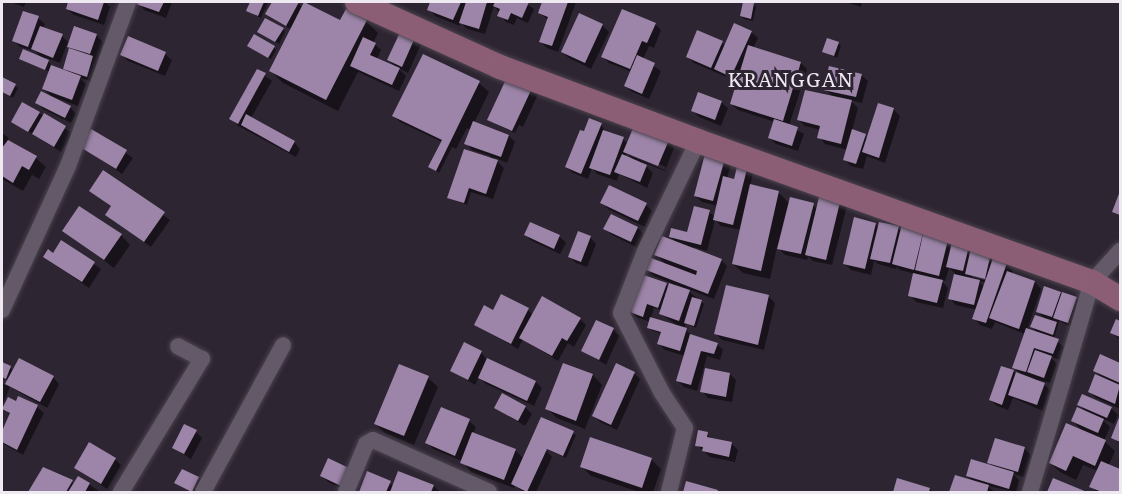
<!DOCTYPE html>
<html>
<head>
<meta charset="utf-8">
<style>
  body { margin:0 }
  #map { position:relative; width:1122px; height:494px; overflow:hidden; background:#2e2532; font-family:"Noto Serif",serif }
  div>[style] { position:absolute }
  .shadow>* { inset:0; background:#0007 }
  .building>* { inset:0; background:#9d85a9 }
  .roads { filter:drop-shadow(0 0 2px #4a434e) drop-shadow(0 0 2px #4a434e) }
  .street>* { height:16px; margin:-8px; padding:0 8px; transform-origin:8px; border-radius:8px; background:#635968 }
  .secondary>* { height:24px; margin:-12px; padding:0 12px; transform-origin:12px; border-radius:12px; background:#8c5e75 }
  span { translate:-50% -50%; white-space:nowrap; text-align:center; line-height:1.15; -webkit-text-stroke:6px #2e2532; paint-order:stroke }
  .quarter-label { font-size:20px; color:#efe9f2; letter-spacing:1.5px }
  .frame { position:absolute; inset:0; border:3px solid #efe9f2; pointer-events:none }
</style>
</head>
<body>
<div id="map">
  <div class="shadow">
    <div style="clip-path:polygon(11px 2px,26px 2px,24px 7px)"></div>
    <div style="clip-path:polygon(70px 2px,105px 2px,110px 7px,104px 25px,74px 15px,67px 9px)"></div>
    <div style="clip-path:polygon(139px 2px,172px 2px,166px 18px,144px 10px)"></div>
    <div style="clip-path:polygon(252px 2px,268px 2px,261px 18px,248px 11px)"></div>
    <div style="clip-path:polygon(273px 2px,296px 2px,303px 7px,341px 22px,366px 21px,378px 33px,373px 43px,381px 50px,377px 59px,396px 68px,389px 60px,403px 28px,423px 40px,408px 73px,398px 68px,406px 76px,399px 91px,358px 72px,338px 111px,283px 83px,271px 71px,292px 30px,267px 14px)"></div>
    <div style="clip-path:polygon(432px 2px,493px 2px,496px 4px,497px 2px,524px 2px,534px 9px,528px 23px,517px 18px,514px 25px,506px 22px,494px 6px,485px 34px,467px 29px,461px 23px,460px 26px,435px 16px,429px 9px)"></div>
    <div style="clip-path:polygon(544px 2px,576px 2px,558px 52px,547px 48px,540px 41px,548px 20px,540px 13px)"></div>
    <div style="clip-path:polygon(846px 2px,862px 2px,861px 7px)"></div>
    <div style="clip-path:polygon(753px 4px,756px 7px,753px 21px,744px 19px,741px 16px)"></div>
    <div style="clip-path:polygon(38px 18px,45px 24px,43px 28px,62px 36px,68px 42px,60px 63px,44px 57px,51px 64px,50px 67px,70px 74px,65px 68px,75px 28px,96px 35px,103px 42px,93px 82px,80px 78px,86px 84px,78px 106px,51px 96px,44px 89px,50px 72px,21px 59px,43px 59px,35px 51px,20px 47px,14px 41px)"></div>
    <div style="clip-path:polygon(655px 24px,661px 30px,654px 48px,649px 46px,643px 59px,661px 71px,649px 99px,632px 92px,626px 86px,632px 72px,609px 63px,603px 57px)"></div>
    <div style="clip-path:polygon(602px 25px,609px 32px,591px 69px,569px 58px,562px 52px)"></div>
    <div style="clip-path:polygon(283px 29px,285px 32px,279px 44px,259px 32px)"></div>
    <div style="clip-path:polygon(751px 32px,758px 38px,753px 48px,801px 63px,807px 69px,789px 126px,804px 134px,798px 151px,776px 144px,770px 138px,775px 122px,738px 110px,731px 104px,738px 82px,694px 63px,687px 56px,722px 42px,725px 46px)"></div>
    <div style="clip-path:polygon(128px 38px,165px 54px,172px 60px,165px 76px,128px 61px,121px 54px)"></div>
    <div style="clip-path:polygon(838px 43px,841px 46px,837px 58px,824px 52px)"></div>
    <div style="clip-path:polygon(249px 46px,274px 47px,276px 50px,271px 59px)"></div>
    <div style="clip-path:polygon(423px 56px,479px 83px,489px 92px,474px 123px,509px 136px,515px 142px,507px 163px,493px 157px,504px 168px,493px 199px,471px 192px,467px 205px,449px 197px,491px 156px,472px 150px,466px 143px,471px 130px,467px 128px,456px 149px,452px 147px,439px 173px,430px 167px,442px 142px,400px 122px,394px 116px)"></div>
    <div style="clip-path:polygon(258px 71px,272px 81px,251px 118px,294px 142px,300px 149px,296px 157px,238px 126px,231px 119px)"></div>
    <div style="clip-path:polygon(861px 75px,868px 81px,862px 103px,850px 100px,858px 108px,852px 131px,868px 138px,879px 105px,894px 110px,900px 116px,885px 163px,867px 156px,863px 169px,851px 166px,844px 159px,848px 150px,825px 144px,819px 137px,821px 130px,805px 126px,799px 120px,833px 97px,825px 89px)"></div>
    <div style="clip-path:polygon(508px 76px,538px 94px,523px 127px,519px 125px,515px 133px,489px 120px)"></div>
    <div style="clip-path:polygon(2px 79px,18px 88px,13px 98px,2px 92px)"></div>
    <div style="clip-path:polygon(37px 102px,70px 107px,76px 114px,71px 123px,43px 109px)"></div>
    <div style="clip-path:polygon(721px 102px,728px 108px,721px 126px,699px 117px,693px 111px)"></div>
    <div style="clip-path:polygon(39px 113px,72px 133px,61px 152px,13px 122px)"></div>
    <div style="clip-path:polygon(evenodd,601px 124px,606px 133px,623px 139px,628px 144px,668px 142px,674px 148px,665px 171px,642px 162px,653px 173px,647px 188px,619px 174px,617px 181px,597px 174px,592px 168px,588px 179px,573px 173px,566px 167px,585px 133px,601px 124px,627px 153px,635px 162px,625px 157px,627px 153px,601px 124px,631px 153px,666px 167px,665px 170px,631px 156px,631px 153px)"></div>
    <div style="clip-path:polygon(92px 131px,133px 158px,122px 174px,82px 147px)"></div>
    <div style="clip-path:polygon(2px 133px,9px 138px,7px 142px,36px 158px,46px 167px,39px 179px,32px 175px,23px 191px,2px 179px,2px 150px,6px 148px,2px 145px)"></div>
    <div style="clip-path:polygon(evenodd,707px 152px,731px 163px,727px 179px,735px 181px,739px 164px,753px 173px,750px 186px,778px 192px,790px 204px,813px 205px,817px 209px,821px 195px,847px 206px,832px 265px,813px 261px,808px 256px,807px 260px,785px 255px,777px 247px,770px 279px,743px 273px,733px 264px,741px 230px,721px 226px,715px 220px,707px 251px,693px 247px,692px 249px,721px 260px,727px 266px,714px 299px,685px 288px,704px 304px,696px 328px,686px 323px,684px 329px,693px 336px,717px 344px,723px 350px,720px 360px,707px 356px,697px 391px,684px 387px,678px 381px,685px 356px,665px 350px,659px 344px,662px 334px,651px 330px,648px 328px,650px 322px,636px 317px,629px 311px,666px 285px,669px 288px,671px 283px,654px 276px,648px 270px,667px 266px,656px 254px,677px 243px,670px 236px,688px 233px,709px 212px,715px 217px,718px 206px,702px 202px,695px 196px,707px 152px,654px 308px,662px 310px,660px 314px,674px 323px,673px 326px,651px 318px,654px 308px)"></div>
    <div style="clip-path:polygon(103px 172px,170px 220px,151px 247px,113px 221px,107px 215px,112px 207px,90px 191px)"></div>
    <div style="clip-path:polygon(602px 203px,646px 205px,652px 211px,645px 227px,608px 209px)"></div>
    <div style="clip-path:polygon(611px 216px,638px 228px,644px 235px,638px 248px,612px 235px,605px 229px)"></div>
    <div style="clip-path:polygon(evenodd,875px 224px,879px 228px,898px 228px,902px 231px,903px 226px,973px 250px,1006px 264px,1013px 271px,1011px 274px,1035px 282px,1041px 289px,1027px 330px,1039px 334px,1032px 327px,1046px 320px,1037px 311px,1045px 288px,1076px 298px,1082px 305px,1074px 328px,1059px 321px,1054px 339px,1064px 347px,1060px 360px,1049px 356px,1057px 364px,1050px 383px,1040px 380px,1050px 390px,1043px 411px,1013px 398px,1008px 410px,997px 406px,990px 400px,1013px 372px,1023px 376px,1013px 367px,1025px 334px,995px 322px,992px 329px,980px 325px,974px 318px,977px 310px,956px 305px,949px 298px,955px 273px,949px 268px,945px 281px,941px 280px,948px 288px,943px 308px,916px 302px,910px 295px,915px 274px,900px 270px,897px 267px,896px 269px,878px 264px,874px 261px,871px 275px,851px 270px,844px 263px,875px 224px,972px 274px,992px 279px,991px 282px,972px 277px,972px 274px,875px 224px,978px 281px,986px 283px,985px 287px,978px 281px)"></div>
    <div style="clip-path:polygon(64px 231px,121px 235px,130px 245px,114px 268px)"></div>
    <div style="clip-path:polygon(525px 235px,559px 236px,566px 243px,560px 254px,532px 241px)"></div>
    <div style="clip-path:polygon(590px 237px,596px 244px,587px 267px,576px 263px,570px 257px)"></div>
    <div style="clip-path:polygon(62px 242px,101px 269px,89px 288px,44px 257px,54px 255px)"></div>
    <div style="clip-path:polygon(727px 286px,769px 297px,775px 303px,764px 350px,722px 340px,716px 334px)"></div>
    <div style="clip-path:polygon(528px 310px,533px 315px,580px 319px,586px 325px,574px 347px,568px 343px,558px 361px,523px 339px,518px 349px,476px 325px,493px 312px)"></div>
    <div style="clip-path:polygon(1116px 321px,1120px 323px,1120px 340px,1112px 333px)"></div>
    <div style="clip-path:polygon(613px 329px,619px 336px,606px 365px,583px 351px)"></div>
    <div style="clip-path:polygon(481px 352px,487px 360px,536px 382px,542px 388px,534px 406px,486px 384px,479px 377px,475px 385px,452px 371px)"></div>
    <div style="clip-path:polygon(1101px 356px,1120px 364px,1120px 409px,1096px 398px,1089px 391px,1103px 379px,1095px 371px)"></div>
    <div style="clip-path:polygon(2px 363px,14px 371px,53px 377px,59px 384px,47px 408px,10px 387px,2px 406px,2px 382px,6px 386px,9px 381px,2px 377px)"></div>
    <div style="clip-path:polygon(564px 364px,593px 375px,602px 385px,585px 429px,557px 418px,547px 409px)"></div>
    <div style="clip-path:polygon(400px 366px,428px 378px,438px 387px,414px 445px,385px 433px,375px 424px)"></div>
    <div style="clip-path:polygon(634px 373px,640px 379px,617px 430px,600px 422px,594px 416px)"></div>
    <div style="clip-path:polygon(730px 374px,736px 380px,732px 402px,708px 398px,702px 391px)"></div>
    <div style="clip-path:polygon(19px 398px,37px 407px,44px 413px,23px 455px,2px 443px,2px 430px,3px 431px,11px 415px,4px 408px,17px 403px)"></div>
    <div style="clip-path:polygon(1079px 405px,1111px 408px,1118px 415px,1114px 424px,1101px 418px,1110px 427px,1104px 441px,1115px 451px,1109px 465px,1120px 471px,1120px 492px,1097px 492px,1091px 487px,1098px 471px,1083px 465px,1076px 480px,1060px 472px,1050px 463px,1083px 432px,1073px 421px,1087px 413px)"></div>
    <div style="clip-path:polygon(525px 407px,532px 414px,525px 426px,496px 408px)"></div>
    <div style="clip-path:polygon(442px 408px,469px 421px,476px 427px,473px 434px,515px 450px,524px 459px,542px 419px,576px 435px,566px 458px,544px 448px,552px 457px,536px 492px,524px 492px,515px 486px,514px 488px,471px 472px,462px 461px,433px 449px,427px 442px)"></div>
    <div style="clip-path:polygon(1120px 419px,1120px 444px,1113px 437px)"></div>
    <div style="clip-path:polygon(196px 432px,202px 438px,191px 459px,174px 448px)"></div>
    <div style="clip-path:polygon(707px 434px,713px 440px,731px 443px,738px 450px,735px 462px,710px 457px,697px 445px)"></div>
    <div style="clip-path:polygon(1024px 448px,1031px 455px,1024px 477px,1013px 474px,1019px 480px,1016px 492px,988px 486px,994px 492px,951px 492px,974px 482px,967px 475px,995px 468px,989px 462px)"></div>
    <div style="clip-path:polygon(115px 459px,121px 465px,107px 489px,75px 468px)"></div>
    <div style="clip-path:polygon(651px 459px,661px 469px,653px 492px,639px 492px,591px 476px,582px 467px)"></div>
    <div style="clip-path:polygon(328px 460px,350px 492px,328px 482px,322px 476px)"></div>
    <div style="clip-path:polygon(43px 469px,75px 484px,89px 484px,100px 492px,30px 492px)"></div>
    <div style="clip-path:polygon(182px 471px,201px 481px,196px 492px,176px 483px)"></div>
    <div style="clip-path:polygon(368px 473px,394px 486px,434px 486px,440px 492px,360px 492px)"></div>
    <div style="clip-path:polygon(898px 479px,930px 489px,933px 492px,894px 492px)"></div>
  </div>
  <div class="building">
    <div style="clip-path:polygon(68px 2px,104px 2px,98px 20px,66px 9px)"></div>
    <div style="clip-path:polygon(137px 2px,164px 2px,159px 12px,136px 4px)"></div>
    <div style="clip-path:polygon(250px 2px,264px 2px,258px 16px,246px 11px)"></div>
    <div style="clip-path:polygon(272px 2px,299px 2px,286px 26px,265px 14px)"></div>
    <div style="clip-path:polygon(304px 2px,340px 20px,346px 9px,367px 20px,326px 100px,269px 71px)"></div>
    <div style="clip-path:polygon(430px 2px,461px 2px,453px 20px,427px 10px)"></div>
    <div style="clip-path:polygon(466px 2px,487px 2px,479px 29px,459px 23px)"></div>
    <div style="clip-path:polygon(495px 2px,529px 2px,522px 18px,511px 13px,508px 20px,497px 16px,500px 9px,493px 6px)"></div>
    <div style="clip-path:polygon(542px 2px,568px 2px,552px 46px,539px 42px,548px 17px,538px 13px)"></div>
    <div style="clip-path:polygon(743px 2px,754px 3px,751px 19px,740px 16px)"></div>
    <div style="clip-path:polygon(622px 9px,656px 23px,647px 43px,642px 41px,630px 69px,601px 57px)"></div>
    <div style="clip-path:polygon(23px 11px,39px 16px,28px 47px,12px 41px)"></div>
    <div style="clip-path:polygon(579px 13px,603px 24px,585px 63px,561px 52px)"></div>
    <div style="clip-path:polygon(265px 18px,284px 28px,275px 42px,257px 32px)"></div>
    <div style="clip-path:polygon(734px 23px,752px 31px,731px 77px,714px 69px)"></div>
    <div style="clip-path:polygon(40px 26px,63px 34px,53px 58px,31px 49px)"></div>
    <div style="clip-path:polygon(74px 26px,97px 34px,90px 54px,67px 47px)"></div>
    <div style="clip-path:polygon(403px 26px,417px 33px,402px 67px,387px 60px)"></div>
    <div style="clip-path:polygon(697px 30px,723px 41px,711px 68px,686px 57px)"></div>
    <div style="clip-path:polygon(254px 34px,275px 46px,268px 58px,247px 46px)"></div>
    <div style="clip-path:polygon(128px 36px,166px 52px,158px 71px,120px 55px)"></div>
    <div style="clip-path:polygon(363px 37px,376px 43px,370px 55px,400px 68px,392px 85px,350px 66px)"></div>
    <div style="clip-path:polygon(827px 38px,839px 42px,834px 56px,822px 52px)"></div>
    <div style="clip-path:polygon(748px 45px,801px 62px,783px 121px,730px 104px)"></div>
    <div style="clip-path:polygon(69px 48px,93px 56px,87px 77px,63px 69px)"></div>
    <div style="clip-path:polygon(23px 49px,49px 60px,45px 70px,19px 59px)"></div>
    <div style="clip-path:polygon(423px 54px,480px 81px,436px 171px,428px 167px,442px 140px,392px 116px)"></div>
    <div style="clip-path:polygon(637px 55px,655px 63px,642px 94px,624px 86px)"></div>
    <div style="clip-path:polygon(51px 65px,81px 76px,72px 100px,42px 89px)"></div>
    <div style="clip-path:polygon(829px 66px,862px 74px,856px 97px,823px 90px)"></div>
    <div style="clip-path:polygon(257px 69px,266px 73px,238px 124px,229px 119px)"></div>
    <div style="clip-path:polygon(508px 75px,533px 86px,512px 131px,487px 120px)"></div>
    <div style="clip-path:polygon(2px 77px,16px 84px,10px 96px,2px 92px)"></div>
    <div style="clip-path:polygon(805px 90px,852px 100px,841px 144px,817px 138px,820px 126px,797px 120px)"></div>
    <div style="clip-path:polygon(41px 91px,71px 106px,65px 118px,35px 103px)"></div>
    <div style="clip-path:polygon(698px 92px,722px 101px,715px 120px,691px 111px)"></div>
    <div style="clip-path:polygon(22px 102px,40px 112px,28px 132px,11px 122px)"></div>
    <div style="clip-path:polygon(878px 103px,894px 108px,879px 158px,862px 152px)"></div>
    <div style="clip-path:polygon(44px 113px,66px 126px,54px 147px,32px 134px)"></div>
    <div style="clip-path:polygon(246px 114px,295px 141px,289px 152px,241px 125px)"></div>
    <div style="clip-path:polygon(589px 118px,602px 123px,581px 174px,565px 167px,580px 130px,584px 131px)"></div>
    <div style="clip-path:polygon(774px 119px,798px 127px,792px 146px,768px 138px)"></div>
    <div style="clip-path:polygon(473px 121px,509px 135px,501px 157px,464px 144px)"></div>
    <div style="clip-path:polygon(634px 126px,669px 140px,658px 166px,623px 152px)"></div>
    <div style="clip-path:polygon(91px 129px,127px 150px,116px 169px,80px 147px)"></div>
    <div style="clip-path:polygon(852px 129px,866px 134px,856px 164px,843px 160px)"></div>
    <div style="clip-path:polygon(603px 130px,624px 137px,610px 175px,589px 168px)"></div>
    <div style="clip-path:polygon(8px 140px,37px 156px,29px 170px,22px 166px,13px 183px,2px 176px,2px 148px)"></div>
    <div style="clip-path:polygon(464px 149px,498px 160px,486px 194px,469px 188px,464px 203px,447px 198px)"></div>
    <div style="clip-path:polygon(706px 150px,726px 155px,713px 201px,694px 196px)"></div>
    <div style="clip-path:polygon(622px 154px,647px 165px,640px 182px,614px 172px)"></div>
    <div style="clip-path:polygon(738px 163px,748px 165px,733px 225px,713px 220px,723px 176px,734px 179px)"></div>
    <div style="clip-path:polygon(103px 170px,165px 212px,144px 242px,105px 215px,111px 206px,89px 191px)"></div>
    <div style="clip-path:polygon(750px 184px,779px 191px,761px 271px,732px 264px)"></div>
    <div style="clip-path:polygon(609px 185px,647px 203px,638px 221px,600px 203px)"></div>
    <div style="clip-path:polygon(1120px 191px,1120px 215px,1112px 212px)"></div>
    <div style="clip-path:polygon(820px 193px,841px 198px,826px 260px,805px 255px)"></div>
    <div style="clip-path:polygon(790px 197px,814px 203px,801px 254px,777px 249px)"></div>
    <div style="clip-path:polygon(79px 206px,122px 234px,104px 260px,62px 231px)"></div>
    <div style="clip-path:polygon(694px 206px,710px 210px,701px 245px,669px 237px,671px 228px,687px 232px)"></div>
    <div style="clip-path:polygon(611px 214px,638px 227px,631px 242px,603px 229px)"></div>
    <div style="clip-path:polygon(854px 217px,876px 223px,865px 269px,843px 264px)"></div>
    <div style="clip-path:polygon(530px 222px,560px 235px,554px 249px,524px 235px)"></div>
    <div style="clip-path:polygon(879px 222px,899px 226px,890px 263px,870px 259px)"></div>
    <div style="clip-path:polygon(902px 224px,924px 229px,914px 270px,892px 264px)"></div>
    <div style="clip-path:polygon(924px 230px,949px 236px,939px 276px,915px 270px)"></div>
    <div style="clip-path:polygon(578px 231px,591px 236px,581px 262px,568px 257px)"></div>
    <div style="clip-path:polygon(662px 236px,722px 259px,708px 294px,646px 270px,651px 258px,696px 275px,697px 271px,654px 255px)"></div>
    <div style="clip-path:polygon(61px 240px,95px 262px,82px 282px,43px 257px,48px 249px,53px 253px)"></div>
    <div style="clip-path:polygon(952px 242px,969px 246px,963px 271px,946px 267px)"></div>
    <div style="clip-path:polygon(971px 248px,991px 253px,985px 279px,965px 274px)"></div>
    <div style="clip-path:polygon(993px 258px,1007px 263px,986px 323px,972px 319px)"></div>
    <div style="clip-path:polygon(1007px 271px,1035px 281px,1019px 329px,989px 318px)"></div>
    <div style="clip-path:polygon(913px 273px,943px 280px,937px 303px,908px 296px)"></div>
    <div style="clip-path:polygon(641px 274px,667px 283px,658px 308px,647px 304px,643px 317px,627px 311px)"></div>
    <div style="clip-path:polygon(954px 274px,980px 280px,974px 305px,948px 299px)"></div>
    <div style="clip-path:polygon(669px 283px,690px 290px,679px 321px,659px 314px)"></div>
    <div style="clip-path:polygon(726px 285px,769px 295px,758px 345px,714px 334px)"></div>
    <div style="clip-path:polygon(1044px 286px,1061px 292px,1052px 317px,1036px 312px)"></div>
    <div style="clip-path:polygon(1062px 292px,1077px 297px,1068px 323px,1053px 318px)"></div>
    <div style="clip-path:polygon(501px 294px,529px 308px,511px 344px,474px 325px,484px 305px,493px 310px)"></div>
    <div style="clip-path:polygon(542px 296px,581px 318px,567px 341px,562px 338px,552px 356px,519px 338px)"></div>
    <div style="clip-path:polygon(692px 297px,702px 300px,694px 326px,684px 323px)"></div>
    <div style="clip-path:polygon(1035px 315px,1057px 322px,1053px 335px,1030px 327px)"></div>
    <div style="clip-path:polygon(650px 317px,687px 328px,680px 351px,657px 344px,661px 332px,647px 328px)"></div>
    <div style="clip-path:polygon(1116px 319px,1120px 321px,1120px 337px,1110px 333px)"></div>
    <div style="clip-path:polygon(596px 320px,614px 328px,599px 360px,581px 351px)"></div>
    <div style="clip-path:polygon(1026px 328px,1059px 339px,1053px 354px,1034px 348px,1026px 372px,1012px 368px)"></div>
    <div style="clip-path:polygon(690px 334px,718px 343px,714px 354px,701px 351px,691px 385px,676px 381px)"></div>
    <div style="clip-path:polygon(464px 342px,482px 351px,468px 380px,450px 371px)"></div>
    <div style="clip-path:polygon(1035px 350px,1052px 356px,1044px 378px,1027px 372px)"></div>
    <div style="clip-path:polygon(1100px 354px,1120px 363px,1120px 383px,1093px 371px)"></div>
    <div style="clip-path:polygon(19px 358px,54px 376px,40px 402px,5px 384px)"></div>
    <div style="clip-path:polygon(487px 358px,536px 381px,527px 401px,478px 378px)"></div>
    <div style="clip-path:polygon(2px 362px,11px 366px,6px 379px,2px 377px)"></div>
    <div style="clip-path:polygon(563px 363px,593px 374px,576px 421px,545px 409px)"></div>
    <div style="clip-path:polygon(616px 363px,635px 372px,611px 425px,592px 416px)"></div>
    <div style="clip-path:polygon(399px 364px,429px 376px,404px 436px,374px 424px)"></div>
    <div style="clip-path:polygon(1001px 366px,1014px 370px,1002px 405px,989px 400px)"></div>
    <div style="clip-path:polygon(705px 368px,730px 373px,726px 397px,700px 392px)"></div>
    <div style="clip-path:polygon(1016px 372px,1045px 383px,1037px 405px,1008px 395px)"></div>
    <div style="clip-path:polygon(1095px 374px,1120px 385px,1115px 404px,1088px 392px)"></div>
    <div style="clip-path:polygon(502px 393px,526px 406px,518px 421px,494px 408px)"></div>
    <div style="clip-path:polygon(1082px 394px,1112px 407px,1107px 418px,1077px 405px)"></div>
    <div style="clip-path:polygon(18px 396px,38px 405px,17px 450px,2px 442px,2px 431px,10px 413px,2px 409px,8px 397px,16px 401px)"></div>
    <div style="clip-path:polygon(441px 407px,470px 419px,455px 456px,425px 443px)"></div>
    <div style="clip-path:polygon(1077px 407px,1104px 419px,1098px 433px,1071px 421px)"></div>
    <div style="clip-path:polygon(1120px 415px,1120px 442px,1111px 438px)"></div>
    <div style="clip-path:polygon(541px 417px,574px 431px,563px 456px,547px 449px,527px 492px,511px 484px)"></div>
    <div style="clip-path:polygon(1066px 423px,1106px 440px,1095px 466px,1073px 456px,1066px 471px,1049px 463px)"></div>
    <div style="clip-path:polygon(184px 424px,197px 430px,184px 454px,172px 448px)"></div>
    <div style="clip-path:polygon(698px 430px,708px 432px,707px 437px,732px 442px,729px 457px,702px 451px,703px 447px,695px 446px)"></div>
    <div style="clip-path:polygon(472px 432px,516px 449px,504px 480px,460px 463px)"></div>
    <div style="clip-path:polygon(590px 437px,652px 458px,642px 488px,580px 467px)"></div>
    <div style="clip-path:polygon(995px 438px,1025px 447px,1018px 472px,987px 463px)"></div>
    <div style="clip-path:polygon(89px 442px,116px 458px,101px 484px,74px 468px)"></div>
    <div style="clip-path:polygon(328px 458px,351px 469px,343px 487px,320px 476px)"></div>
    <div style="clip-path:polygon(971px 459px,1014px 472px,1009px 489px,966px 476px)"></div>
    <div style="clip-path:polygon(1101px 461px,1120px 469px,1120px 492px,1102px 492px,1089px 487px)"></div>
    <div style="clip-path:polygon(43px 467px,73px 480px,66px 492px,28px 492px)"></div>
    <div style="clip-path:polygon(182px 469px,199px 477px,192px 492px,174px 483px)"></div>
    <div style="clip-path:polygon(367px 471px,391px 481px,386px 492px,359px 492px)"></div>
    <div style="clip-path:polygon(398px 471px,434px 485px,431px 492px,390px 492px)"></div>
    <div style="clip-path:polygon(955px 475px,989px 485px,987px 492px,949px 492px)"></div>
    <div style="clip-path:polygon(78px 476px,90px 483px,85px 492px,68px 492px)"></div>
    <div style="clip-path:polygon(897px 478px,930px 488px,929px 492px,893px 492px)"></div>
    <div style="clip-path:polygon(1053px 478px,1087px 492px,1047px 492px)"></div>
    <div style="clip-path:polygon(686px 481px,718px 490px,717px 492px,683px 492px)"></div>
  </div>
  <div class="roads">
    <div class="street">
      <div style="left:2px;top:310px;width:158px;rotate:-65.4deg"></div>
      <div style="left:68px;top:166px;width:175px;rotate:-69.9deg"></div>
      <div style="left:121px;top:492px;width:156px;rotate:-58.7deg"></div>
      <div style="left:202px;top:359px;width:27px;rotate:-152deg"></div>
      <div style="left:203px;top:492px;width:167px;rotate:-61.4deg"></div>
      <div style="left:346px;top:492px;width:52px;rotate:-67.4deg"></div>
      <div style="left:366px;top:444px;width:8px;rotate:-30deg"></div>
      <div style="left:373px;top:440px;width:127px;rotate:24.1deg"></div>
      <div style="left:669px;top:492px;width:66px;rotate:-76deg"></div>
      <div style="left:685px;top:428px;width:42px;rotate:-123.3deg"></div>
      <div style="left:662px;top:393px;width:90px;rotate:-117.1deg"></div>
      <div style="left:621px;top:313px;width:66px;rotate:-68.8deg"></div>
      <div style="left:645px;top:251px;width:122px;rotate:-64.3deg"></div>
      <div style="left:1030px;top:492px;width:219px;rotate:-73.6deg"></div>
      <div style="left:1092px;top:282px;width:42px;rotate:-47.9deg"></div>
    </div>
    <div class="secondary">
      <div style="left:357px;top:2px;width:157px;rotate:24.4deg"></div>
      <div style="left:500px;top:67px;width:211px;rotate:20.5deg"></div>
      <div style="left:698px;top:141px;width:418px;rotate:19.7deg"></div>
      <div style="left:1092px;top:282px;width:33px;rotate:31deg"></div>
    </div>
  </div>
  <div class="quarter-label">
    <span style="left:791px;top:79px">KRANGGAN</span>
  </div>
  <div class="frame"></div>
</div>
</body>
</html>
